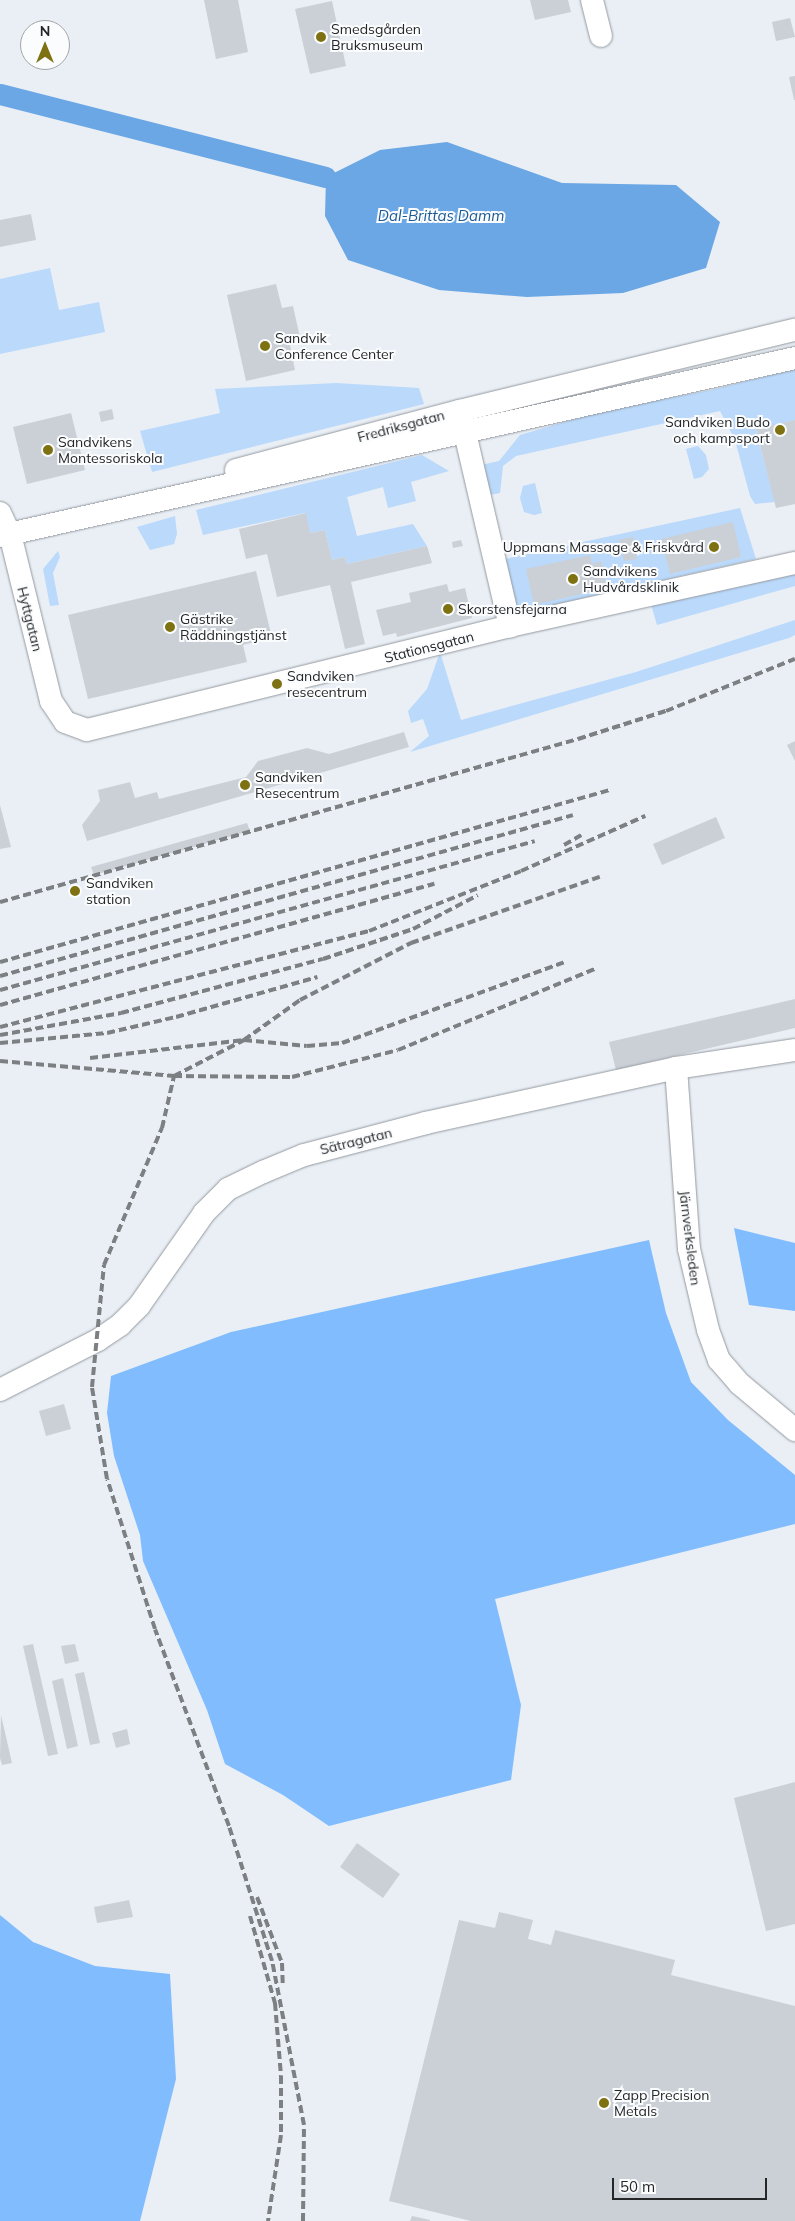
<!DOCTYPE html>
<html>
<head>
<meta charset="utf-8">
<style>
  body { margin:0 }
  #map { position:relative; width:795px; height:2221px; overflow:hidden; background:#e9eff5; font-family:Mulish,sans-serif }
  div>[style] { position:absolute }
  .green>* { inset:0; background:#bad9fb }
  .forest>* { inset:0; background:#81bdfe }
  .water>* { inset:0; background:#6ba6e5 }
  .canal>* { height:21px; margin:-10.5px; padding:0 10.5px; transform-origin:10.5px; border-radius:10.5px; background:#6ba6e5 }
  .building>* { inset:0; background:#cad0d6 }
  .roads { filter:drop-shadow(0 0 1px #94999f) drop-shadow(0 0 1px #94999f) }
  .minor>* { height:22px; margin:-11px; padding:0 11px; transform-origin:11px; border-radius:11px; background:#fff }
  .rail>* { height:4px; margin-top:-2px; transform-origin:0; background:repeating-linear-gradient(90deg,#7c8083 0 8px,transparent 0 12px) }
  .dots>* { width:14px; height:14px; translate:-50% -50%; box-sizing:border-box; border:2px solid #fafcfe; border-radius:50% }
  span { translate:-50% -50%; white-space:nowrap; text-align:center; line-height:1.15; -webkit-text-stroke:4px #fafcfe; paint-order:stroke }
  .poi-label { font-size:14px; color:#242628 }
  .left { translate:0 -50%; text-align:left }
  .right { translate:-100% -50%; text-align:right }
  .street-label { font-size:14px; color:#242628 }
  .water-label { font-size:15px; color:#1c5a94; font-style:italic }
  .north { position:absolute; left:20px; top:20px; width:50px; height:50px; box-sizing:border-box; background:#fafcfe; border:1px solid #a4a6a8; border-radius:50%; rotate:0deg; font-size:14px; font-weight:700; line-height:20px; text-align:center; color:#242628 }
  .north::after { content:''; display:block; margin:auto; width:18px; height:22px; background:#7e7112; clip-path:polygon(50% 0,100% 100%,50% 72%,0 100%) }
  .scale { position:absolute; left:612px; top:2178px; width:155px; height:22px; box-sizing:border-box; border:2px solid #242628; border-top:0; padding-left:6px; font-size:15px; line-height:18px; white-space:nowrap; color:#242628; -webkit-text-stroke:4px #fafcfe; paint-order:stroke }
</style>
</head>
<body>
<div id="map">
  <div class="green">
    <div style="clip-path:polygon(50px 268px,59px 310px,99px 302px,105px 332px,0 354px,0 279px)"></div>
    <div style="clip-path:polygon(795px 369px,795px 420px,756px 430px,775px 502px,755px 504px,750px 496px,735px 440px,720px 411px,516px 456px,503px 466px,500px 493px,479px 497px,472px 467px,499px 461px,520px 435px,602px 411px,711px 390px)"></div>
    <div style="clip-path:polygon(336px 383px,419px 388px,424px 404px,152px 472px,140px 431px,220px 413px,215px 389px)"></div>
    <div style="clip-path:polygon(698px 446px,706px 455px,709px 469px,702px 477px,694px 479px,686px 449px)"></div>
    <div style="clip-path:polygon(422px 455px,449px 471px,411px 482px,416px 501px,388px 508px,383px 487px,347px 497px,357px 536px,413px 524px,427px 546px,347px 564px,345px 557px,332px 560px,325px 530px,310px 533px,305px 513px,203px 535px,196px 510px)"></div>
    <div style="clip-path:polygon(535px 483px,542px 513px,534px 515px,524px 512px,520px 498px,523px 486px)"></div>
    <div style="clip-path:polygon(740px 508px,756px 559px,518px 613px,505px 559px)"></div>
    <div style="clip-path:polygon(175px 516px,177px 534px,174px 544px,150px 550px,137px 527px)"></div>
    <div style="clip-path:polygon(58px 551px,60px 557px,53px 573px,59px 605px,50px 606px,43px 569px)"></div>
    <div style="clip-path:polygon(795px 563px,795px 586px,657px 625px,648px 594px)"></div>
    <div style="clip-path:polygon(795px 620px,795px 635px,789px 638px,410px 752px,429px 736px,423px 719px,411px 723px,408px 711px,427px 689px,440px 652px,461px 720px,636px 672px)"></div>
  </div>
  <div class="forest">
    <div style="clip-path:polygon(734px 1228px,795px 1243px,795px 1311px,749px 1305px)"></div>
    <div style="clip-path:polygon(649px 1240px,666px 1313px,691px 1382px,728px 1420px,795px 1475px,795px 1524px,495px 1599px,521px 1705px,511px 1780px,329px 1826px,283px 1795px,225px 1764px,207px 1710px,143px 1561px,140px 1535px,114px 1456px,107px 1413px,111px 1376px,231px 1332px)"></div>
    <div style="clip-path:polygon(0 1915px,33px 1942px,95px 1966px,170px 1974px,176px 2079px,140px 2221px,0 2221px)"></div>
  </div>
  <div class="water">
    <div style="clip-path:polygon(447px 142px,562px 183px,676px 185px,720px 222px,706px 268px,623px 293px,527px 297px,439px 290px,348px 260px,325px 216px,326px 177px,380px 150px)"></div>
  </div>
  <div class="canal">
    <div style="left:0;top:94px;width:336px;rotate:14.3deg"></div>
  </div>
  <div class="building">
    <div style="clip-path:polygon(204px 0,238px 0,248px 52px,216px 59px)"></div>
    <div style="clip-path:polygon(530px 0,568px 0,571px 12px,535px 20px)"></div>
    <div style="clip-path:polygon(332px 1px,346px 66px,310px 74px,295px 9px)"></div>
    <div style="clip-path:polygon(790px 18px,795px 37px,776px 41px,772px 22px)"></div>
    <div style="clip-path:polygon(795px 76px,795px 100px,794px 100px,789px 77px)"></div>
    <div style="clip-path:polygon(31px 214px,36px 240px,0 247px,0 220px)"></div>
    <div style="clip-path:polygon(276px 284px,282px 308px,293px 306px,301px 342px,290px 345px,295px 370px,246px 381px,227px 295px)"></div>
    <div style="clip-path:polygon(112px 409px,114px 419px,101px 422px,99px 412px)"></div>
    <div style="clip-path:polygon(71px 413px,85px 470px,27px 484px,13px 427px)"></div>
    <div style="clip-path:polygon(795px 420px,795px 504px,776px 508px,756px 429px)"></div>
    <div style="clip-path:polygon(306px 513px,310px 533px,325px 530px,332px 560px,345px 557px,347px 564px,427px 546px,432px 563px,351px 582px,365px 644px,345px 649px,330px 585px,277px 597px,267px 554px,246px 559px,239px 529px)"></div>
    <div style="clip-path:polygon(733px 522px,741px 557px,670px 574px,661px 539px)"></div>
    <div style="clip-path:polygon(633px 537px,637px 559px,624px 561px,619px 540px)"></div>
    <div style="clip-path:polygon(461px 540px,463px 546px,453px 548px,452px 542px)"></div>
    <div style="clip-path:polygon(590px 555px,592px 564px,601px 561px,607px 588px,534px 605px,526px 569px)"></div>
    <div style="clip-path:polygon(256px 571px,272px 638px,243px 645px,247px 662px,88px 699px,68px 615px)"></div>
    <div style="clip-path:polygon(447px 584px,449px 592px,465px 588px,472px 618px,397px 637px,396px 633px,383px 636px,376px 610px,411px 602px,409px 593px)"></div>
    <div style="clip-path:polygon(404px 732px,409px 747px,87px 841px,82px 825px,100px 801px,98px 790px,130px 782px,135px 798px,157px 792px,159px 799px,246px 777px,258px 761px,307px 748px,329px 754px)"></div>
    <div style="clip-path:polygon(795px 741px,795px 761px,787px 745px)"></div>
    <div style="clip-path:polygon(0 805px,11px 847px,0 849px)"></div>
    <div style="clip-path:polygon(716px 817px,725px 838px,662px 865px,653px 844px)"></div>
    <div style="clip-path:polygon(247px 823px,250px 831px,94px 875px,91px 867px)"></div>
    <div style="clip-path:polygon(795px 999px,795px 1028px,616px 1070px,609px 1042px)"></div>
    <div style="clip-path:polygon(64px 1404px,71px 1429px,46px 1436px,39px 1411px)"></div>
    <div style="clip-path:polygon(33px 1644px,58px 1754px,48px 1756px,23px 1646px)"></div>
    <div style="clip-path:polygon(75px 1644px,79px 1661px,65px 1664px,61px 1646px)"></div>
    <div style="clip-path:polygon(84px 1672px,100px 1743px,90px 1745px,75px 1674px)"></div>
    <div style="clip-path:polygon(63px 1678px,78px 1746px,67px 1749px,52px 1681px)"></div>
    <div style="clip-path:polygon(1px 1715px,12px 1763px,2px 1765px,0 1758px)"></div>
    <div style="clip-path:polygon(127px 1729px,130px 1744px,116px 1748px,112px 1733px)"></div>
    <div style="clip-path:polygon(795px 1782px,795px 1924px,766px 1931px,734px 1798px)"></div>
    <div style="clip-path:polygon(357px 1843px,400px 1874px,383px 1898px,340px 1867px)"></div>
    <div style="clip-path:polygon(129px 1900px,133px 1917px,97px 1923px,94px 1907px)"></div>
    <div style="clip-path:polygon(499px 1912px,533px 1920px,528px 1939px,551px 1945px,555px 1930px,675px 1960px,671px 1975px,795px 2006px,795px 2221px,471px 2221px,389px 2201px,459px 1920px,495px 1928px)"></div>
    <div style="clip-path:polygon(412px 2216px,430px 2220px,430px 2221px,410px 2221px)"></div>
  </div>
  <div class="roads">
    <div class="minor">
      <div style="left:592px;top:0;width:37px;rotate:76deg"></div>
      <div style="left:462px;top:420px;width:212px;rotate:76.9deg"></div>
      <div style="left:236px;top:470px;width:231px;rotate:-14.8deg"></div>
      <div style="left:459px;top:411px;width:346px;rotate:-13.6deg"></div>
      <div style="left:0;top:513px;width:23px;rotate:65deg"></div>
      <div style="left:10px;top:534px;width:172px;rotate:76.2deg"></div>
      <div style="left:51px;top:701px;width:25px;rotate:56deg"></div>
      <div style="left:65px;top:722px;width:23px;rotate:20deg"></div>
      <div style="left:87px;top:730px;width:436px;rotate:-13.8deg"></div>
      <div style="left:510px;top:626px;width:292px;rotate:-12.5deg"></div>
      <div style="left:0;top:536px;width:815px;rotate:-12.62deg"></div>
      <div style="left:676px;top:1068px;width:181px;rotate:85.9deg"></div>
      <div style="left:689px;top:1249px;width:83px;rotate:76.8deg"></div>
      <div style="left:708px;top:1330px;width:32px;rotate:70deg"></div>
      <div style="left:719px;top:1360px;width:32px;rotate:49deg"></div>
      <div style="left:740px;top:1384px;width:72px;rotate:39.9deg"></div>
      <div style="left:0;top:1390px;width:110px;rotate:-27deg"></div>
      <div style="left:98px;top:1340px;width:27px;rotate:-34deg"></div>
      <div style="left:120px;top:1325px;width:27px;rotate:-45deg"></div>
      <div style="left:139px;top:1306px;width:113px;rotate:-55deg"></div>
      <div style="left:204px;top:1213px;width:34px;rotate:-45deg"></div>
      <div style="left:228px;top:1189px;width:39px;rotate:-26deg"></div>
      <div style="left:263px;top:1172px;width:44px;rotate:-22.5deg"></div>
      <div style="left:304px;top:1155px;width:126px;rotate:-14.7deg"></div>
      <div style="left:426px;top:1123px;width:256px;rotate:-12.4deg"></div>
      <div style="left:676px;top:1068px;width:120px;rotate:-8.6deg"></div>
    </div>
  </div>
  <div class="rail">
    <div style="left:564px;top:845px;width:20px;rotate:-30deg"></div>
    <div style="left:0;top:902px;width:601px;rotate:-15.75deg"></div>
    <div style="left:578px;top:739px;width:92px;rotate:-17.7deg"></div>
    <div style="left:666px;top:711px;width:139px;rotate:-22deg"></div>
    <div style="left:0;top:962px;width:634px;rotate:-15.75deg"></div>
    <div style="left:0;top:976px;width:595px;rotate:-15.69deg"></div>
    <div style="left:0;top:990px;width:555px;rotate:-15.56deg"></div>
    <div style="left:0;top:1005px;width:451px;rotate:-15.6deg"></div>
    <div style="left:0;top:1027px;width:381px;rotate:-14.6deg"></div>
    <div style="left:369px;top:931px;width:163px;rotate:-21.5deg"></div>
    <div style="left:521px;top:871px;width:136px;rotate:-23.9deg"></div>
    <div style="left:0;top:1035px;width:123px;rotate:-10.3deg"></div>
    <div style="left:121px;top:1013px;width:209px;rotate:-15deg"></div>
    <div style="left:323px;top:959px;width:95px;rotate:-18.4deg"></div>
    <div style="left:413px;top:929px;width:73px;rotate:-27.6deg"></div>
    <div style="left:0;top:1043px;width:107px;rotate:-5.3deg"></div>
    <div style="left:107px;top:1033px;width:71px;rotate:-13.1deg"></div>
    <div style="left:176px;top:1017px;width:147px;rotate:-15.8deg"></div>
    <div style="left:90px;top:1058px;width:155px;rotate:-6.7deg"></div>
    <div style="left:244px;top:1040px;width:63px;rotate:5.4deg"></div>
    <div style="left:307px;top:1046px;width:35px;rotate:-5deg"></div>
    <div style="left:342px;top:1043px;width:236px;rotate:-20deg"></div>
    <div style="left:0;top:1061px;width:175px;rotate:4.9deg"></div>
    <div style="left:174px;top:1076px;width:118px;rotate:0.5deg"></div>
    <div style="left:292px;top:1077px;width:109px;rotate:-14.3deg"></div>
    <div style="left:398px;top:1050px;width:213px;rotate:-22.4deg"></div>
    <div style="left:257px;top:1897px;width:71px;rotate:69.3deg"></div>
    <div style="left:282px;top:1963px;width:24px;rotate:88deg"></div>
    <div style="left:250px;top:1916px;width:91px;rotate:74deg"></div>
    <div style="left:275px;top:2003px;width:73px;rotate:85.3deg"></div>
    <div style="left:281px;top:2076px;width:59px;rotate:90deg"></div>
    <div style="left:281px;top:2135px;width:87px;rotate:98.6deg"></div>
    <div style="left:303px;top:2221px;width:96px;rotate:-89.4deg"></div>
    <div style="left:304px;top:2125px;width:167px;rotate:-101deg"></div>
    <div style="left:272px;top:1961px;width:142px;rotate:-107.7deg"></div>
    <div style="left:229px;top:1826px;width:210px;rotate:-110.6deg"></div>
    <div style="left:155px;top:1629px;width:157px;rotate:-107.7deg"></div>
    <div style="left:107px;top:1479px;width:93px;rotate:-99.3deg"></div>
    <div style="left:92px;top:1387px;width:123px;rotate:-84.4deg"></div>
    <div style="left:104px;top:1265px;width:149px;rotate:-67.1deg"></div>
    <div style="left:162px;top:1128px;width:53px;rotate:-77deg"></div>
    <div style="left:174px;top:1076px;width:79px;rotate:-27.2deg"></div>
    <div style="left:244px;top:1040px;width:69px;rotate:-35.5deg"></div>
    <div style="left:300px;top:1000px;width:125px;rotate:-27.2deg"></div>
    <div style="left:411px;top:943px;width:202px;rotate:-19.3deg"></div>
  </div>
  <div class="dots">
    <div style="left:321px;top:37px;background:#7e7112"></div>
    <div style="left:265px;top:346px;background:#7e7112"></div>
    <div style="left:780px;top:430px;background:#7e7112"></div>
    <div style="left:48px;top:450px;background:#7e7112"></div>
    <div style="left:714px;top:547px;background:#7e7112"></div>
    <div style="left:573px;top:579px;background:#7e7112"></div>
    <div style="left:448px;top:609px;background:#7e7112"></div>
    <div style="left:170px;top:627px;background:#7e7112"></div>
    <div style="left:277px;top:684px;background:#7e7112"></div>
    <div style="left:245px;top:785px;background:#7e7112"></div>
    <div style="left:75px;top:891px;background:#7e7112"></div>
    <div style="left:604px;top:2103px;background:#7e7112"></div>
  </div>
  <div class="poi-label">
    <span class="left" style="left:331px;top:37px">Smedsgården<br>Bruksmuseum</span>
    <span class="left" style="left:275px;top:346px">Sandvik<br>Conference Center</span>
    <span class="right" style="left:770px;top:430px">Sandviken Budo<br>och kampsport</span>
    <span class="left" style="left:58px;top:450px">Sandvikens<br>Montessoriskola</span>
    <span class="right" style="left:704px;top:547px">Uppmans Massage &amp; Friskvård</span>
    <span class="left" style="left:583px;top:579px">Sandvikens<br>Hudvårdsklinik</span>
    <span class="left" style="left:458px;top:609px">Skorstensfejarna</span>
    <span class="left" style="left:180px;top:627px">Gästrike<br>Räddningstjänst</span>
    <span class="left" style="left:287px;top:684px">Sandviken<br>resecentrum</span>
    <span class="left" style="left:255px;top:785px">Sandviken<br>Resecentrum</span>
    <span class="left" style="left:86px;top:891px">Sandviken<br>station</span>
    <span class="left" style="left:614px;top:2103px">Zapp Precision<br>Metals</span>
  </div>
  <div class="street-label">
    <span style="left:401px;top:426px;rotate:-15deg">Fredriksgatan</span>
    <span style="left:30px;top:619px;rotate:76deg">Hyttgatan</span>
    <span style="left:429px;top:647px;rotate:-14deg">Stationsgatan</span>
    <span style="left:356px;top:1141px;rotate:-14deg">Sätragatan</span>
    <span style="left:690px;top:1238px;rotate:83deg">Järnverksleden</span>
  </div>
  <div class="water-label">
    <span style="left:441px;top:216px">Dal-Brittas Damm</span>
  </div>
  <div class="north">N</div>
  <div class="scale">50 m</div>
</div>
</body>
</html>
